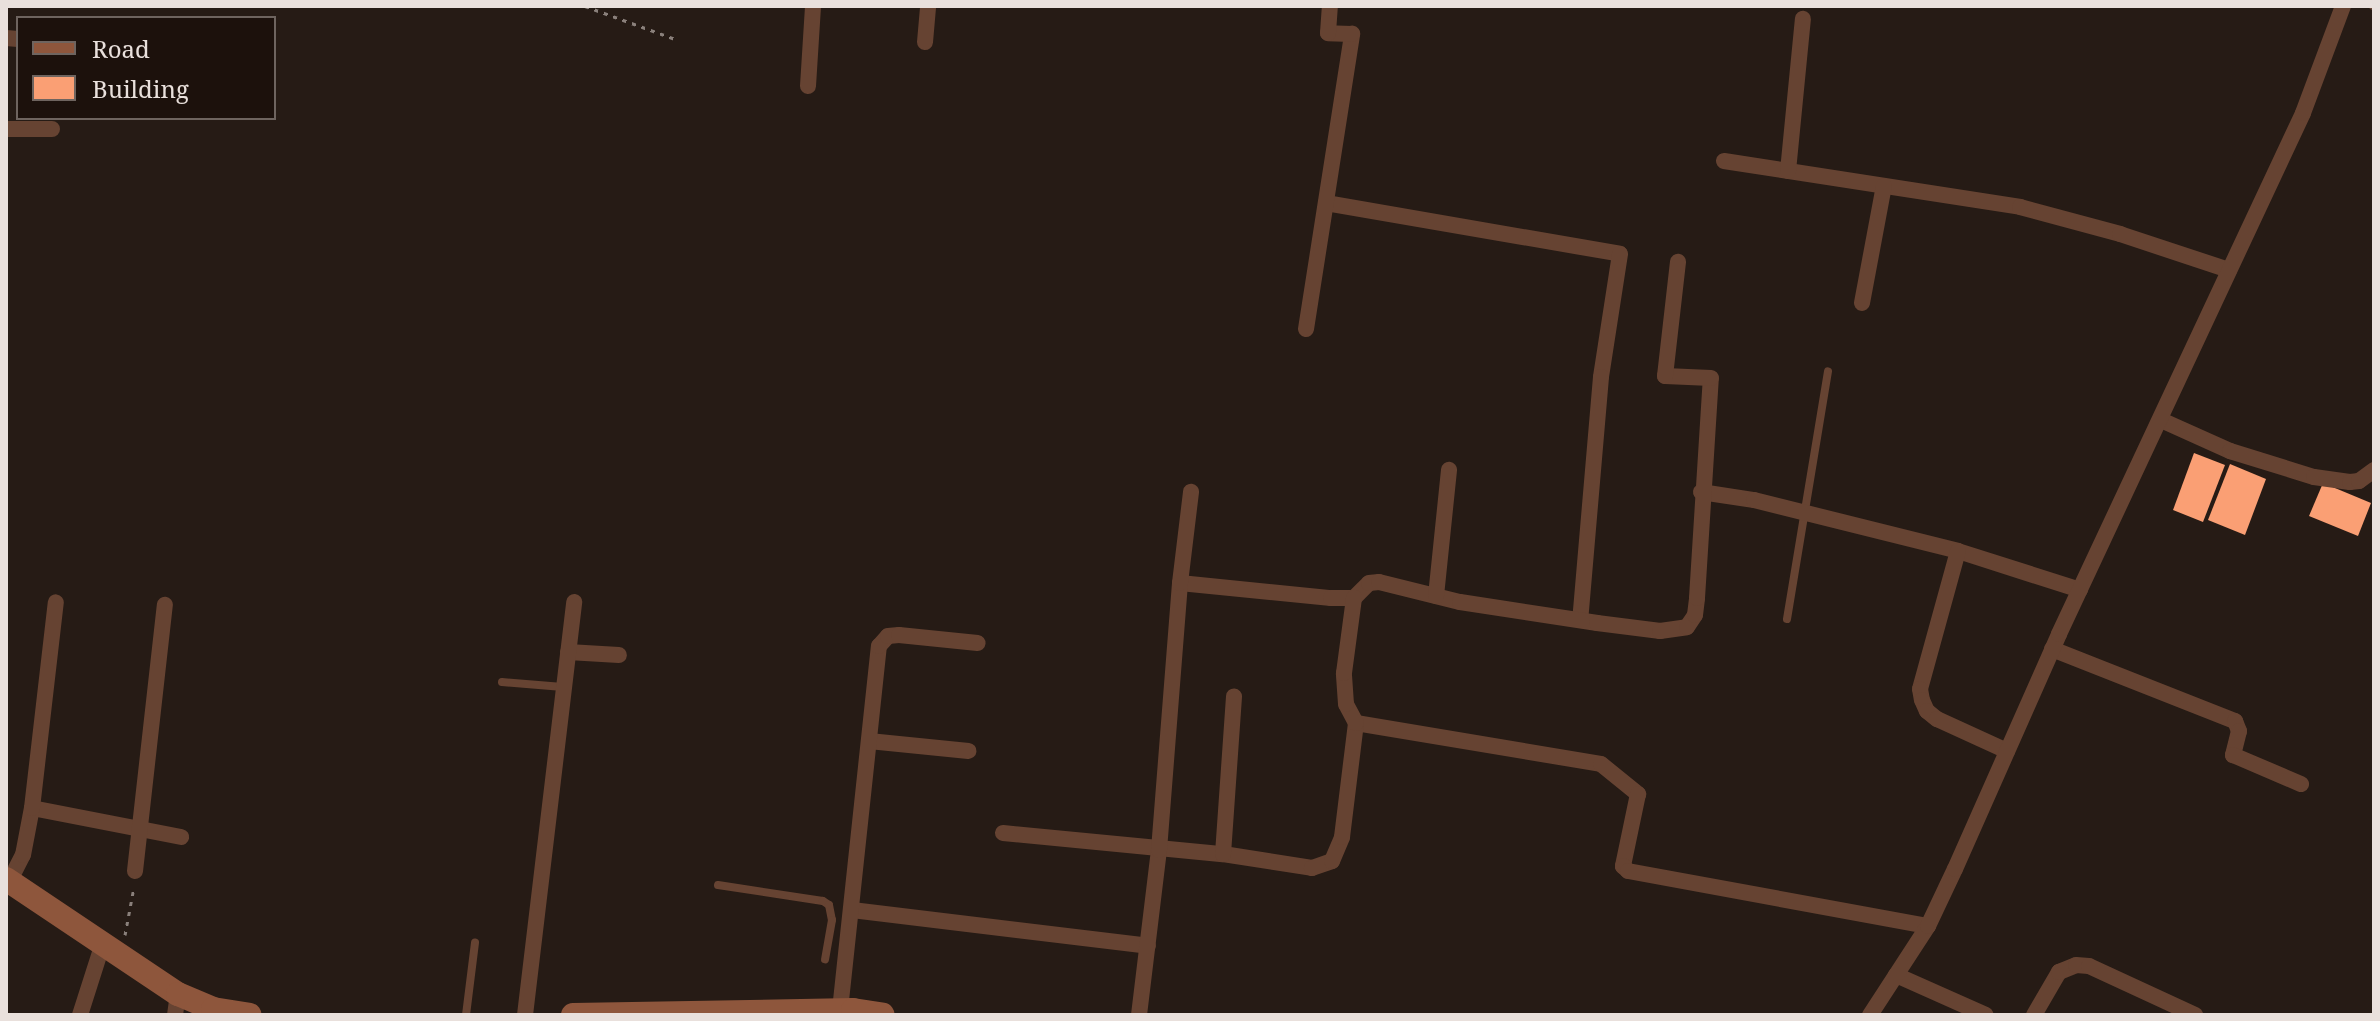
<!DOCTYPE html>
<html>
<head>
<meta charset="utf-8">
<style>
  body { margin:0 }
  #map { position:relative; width:2380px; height:1021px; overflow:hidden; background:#261b15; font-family:"Noto Serif",serif }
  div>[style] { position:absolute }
  .building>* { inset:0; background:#fa9f74 }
  .path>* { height:3px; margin-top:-1.5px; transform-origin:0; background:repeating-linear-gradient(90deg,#8a807b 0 4px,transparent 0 10px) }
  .lane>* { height:8px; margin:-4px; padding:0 4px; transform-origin:4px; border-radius:4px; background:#664332 }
  .street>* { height:16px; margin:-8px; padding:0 8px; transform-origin:8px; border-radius:8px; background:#664332 }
  .secondary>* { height:24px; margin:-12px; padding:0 12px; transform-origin:12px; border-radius:12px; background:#8e563c }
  span { translate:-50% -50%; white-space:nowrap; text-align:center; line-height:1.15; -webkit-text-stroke:8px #1c110c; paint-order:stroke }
  .frame { position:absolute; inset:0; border:8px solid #e9e0dc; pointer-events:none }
  .legend { position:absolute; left:16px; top:16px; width:260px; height:104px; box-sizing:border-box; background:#1c110c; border:2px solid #6e645f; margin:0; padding:10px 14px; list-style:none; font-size:24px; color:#e9e0dc }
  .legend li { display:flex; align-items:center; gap:16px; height:40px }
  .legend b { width:40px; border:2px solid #6e645f }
</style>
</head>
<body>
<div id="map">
  <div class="building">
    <div style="clip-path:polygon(2194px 453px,2225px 465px,2203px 522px,2173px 510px)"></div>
    <div style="clip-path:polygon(2230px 464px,2266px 479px,2245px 535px,2208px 520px)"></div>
    <div style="clip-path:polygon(2323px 483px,2371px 503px,2358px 536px,2309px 516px)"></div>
  </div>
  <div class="path">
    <div style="left:585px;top:6px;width:96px;rotate:20.1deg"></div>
    <div style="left:125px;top:935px;width:49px;rotate:-79.4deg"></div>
  </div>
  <div class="lane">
    <div style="left:2373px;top:6px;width:1px"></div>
    <div style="left:1787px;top:619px;width:251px;rotate:-80.6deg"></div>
    <div style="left:502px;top:682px;width:61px;rotate:4.7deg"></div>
    <div style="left:718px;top:885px;width:106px;rotate:8.7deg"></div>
    <div style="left:823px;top:901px;width:7px;rotate:34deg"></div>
    <div style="left:829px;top:905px;width:15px;rotate:79deg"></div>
    <div style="left:832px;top:920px;width:40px;rotate:100deg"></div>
    <div style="left:466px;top:1015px;width:73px;rotate:-82.9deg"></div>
  </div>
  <div class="street">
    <div style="left:6px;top:38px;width:12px;rotate:5deg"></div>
    <div style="left:925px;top:42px;width:36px;rotate:-85deg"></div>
    <div style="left:808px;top:86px;width:80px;rotate:-86.4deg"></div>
    <div style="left:6px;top:129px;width:46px"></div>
    <div style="left:1724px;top:161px;width:300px;rotate:8.8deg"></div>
    <div style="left:2020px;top:207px;width:104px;rotate:15.1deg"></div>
    <div style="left:2120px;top:234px;width:115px;rotate:18.3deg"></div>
    <div style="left:1788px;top:171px;width:153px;rotate:-84.4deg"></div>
    <div style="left:1326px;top:203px;width:298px;rotate:9.8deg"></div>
    <div style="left:1620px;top:254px;width:124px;rotate:98.8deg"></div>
    <div style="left:1601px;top:377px;width:244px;rotate:94.9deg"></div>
    <div style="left:1862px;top:303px;width:119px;rotate:-79.4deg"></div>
    <div style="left:1306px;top:329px;width:299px;rotate:-81.1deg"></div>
    <div style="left:1352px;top:34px;width:24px;rotate:-178deg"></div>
    <div style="left:1328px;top:33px;width:27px;rotate:-86deg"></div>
    <div style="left:2161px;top:420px;width:76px;rotate:24.2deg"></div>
    <div style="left:2230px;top:451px;width:88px;rotate:17.2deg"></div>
    <div style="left:2314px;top:477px;width:36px;rotate:8deg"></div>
    <div style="left:2350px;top:482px;width:9px;rotate:-6deg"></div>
    <div style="left:2359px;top:481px;width:19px;rotate:-36deg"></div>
    <div style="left:1701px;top:492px;width:54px;rotate:8.6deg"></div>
    <div style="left:1754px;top:500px;width:210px;rotate:14deg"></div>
    <div style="left:1958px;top:551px;width:128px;rotate:17.7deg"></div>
    <div style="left:1958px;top:551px;width:143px;rotate:105.4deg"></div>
    <div style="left:1920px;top:689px;width:11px;rotate:80deg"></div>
    <div style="left:1922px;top:700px;width:12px;rotate:66deg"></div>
    <div style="left:1927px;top:711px;width:13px;rotate:39deg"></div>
    <div style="left:1937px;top:719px;width:77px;rotate:24.6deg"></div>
    <div style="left:1180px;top:583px;width:152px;rotate:5.7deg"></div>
    <div style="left:1331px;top:598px;width:23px"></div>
    <div style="left:1354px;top:598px;width:21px;rotate:-45deg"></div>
    <div style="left:1369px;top:583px;width:10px;rotate:-6deg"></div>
    <div style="left:1379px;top:582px;width:83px;rotate:13.9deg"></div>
    <div style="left:1460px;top:602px;width:139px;rotate:8.7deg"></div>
    <div style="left:1597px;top:623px;width:64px;rotate:7.2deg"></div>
    <div style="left:1660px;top:631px;width:27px;rotate:-8deg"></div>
    <div style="left:1687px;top:627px;width:14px;rotate:-56deg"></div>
    <div style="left:1695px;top:615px;width:17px;rotate:-83deg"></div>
    <div style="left:1697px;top:598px;width:220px;rotate:-86.4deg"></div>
    <div style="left:1711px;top:378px;width:46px;rotate:-177.5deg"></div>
    <div style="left:1665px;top:376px;width:115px;rotate:-83.5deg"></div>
    <div style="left:1436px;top:596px;width:127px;rotate:-84.1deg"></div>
    <div style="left:2052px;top:649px;width:197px;rotate:21.5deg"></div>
    <div style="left:2235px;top:721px;width:11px;rotate:68deg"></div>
    <div style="left:2239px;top:731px;width:25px;rotate:104deg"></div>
    <div style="left:2233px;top:755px;width:74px;rotate:23.1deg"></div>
    <div style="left:568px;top:652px;width:51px;rotate:3.4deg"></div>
    <div style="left:1356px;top:723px;width:248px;rotate:9.5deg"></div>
    <div style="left:1601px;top:764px;width:48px;rotate:39deg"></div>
    <div style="left:1638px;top:794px;width:74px;rotate:101.8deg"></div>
    <div style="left:1623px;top:866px;width:7px;rotate:45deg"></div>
    <div style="left:1628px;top:871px;width:305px;rotate:10.4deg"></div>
    <div style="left:869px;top:741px;width:100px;rotate:5.7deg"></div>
    <div style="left:32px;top:808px;width:152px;rotate:11deg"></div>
    <div style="left:1003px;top:833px;width:221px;rotate:5.5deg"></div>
    <div style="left:1223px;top:854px;width:90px;rotate:8.9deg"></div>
    <div style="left:1312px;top:868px;width:21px;rotate:-19deg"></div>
    <div style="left:1332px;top:861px;width:26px;rotate:-67deg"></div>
    <div style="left:1342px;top:837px;width:115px;rotate:-83deg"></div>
    <div style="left:1356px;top:723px;width:21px;rotate:-118deg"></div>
    <div style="left:1346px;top:704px;width:31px;rotate:-94deg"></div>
    <div style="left:1344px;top:673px;width:76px;rotate:-82.4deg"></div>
    <div style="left:1223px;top:854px;width:158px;rotate:-86deg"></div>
    <div style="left:135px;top:871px;width:268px;rotate:-83.6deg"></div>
    <div style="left:9px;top:882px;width:30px;rotate:-63deg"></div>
    <div style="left:23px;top:855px;width:48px;rotate:-79.2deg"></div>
    <div style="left:32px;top:808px;width:207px;rotate:-83.4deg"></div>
    <div style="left:852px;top:910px;width:298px;rotate:6.9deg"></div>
    <div style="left:1896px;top:975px;width:98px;rotate:24deg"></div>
    <div style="left:840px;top:1010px;width:366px;rotate:-83.9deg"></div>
    <div style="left:879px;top:646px;width:13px;rotate:-48deg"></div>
    <div style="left:888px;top:636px;width:11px;rotate:-5deg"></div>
    <div style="left:899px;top:635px;width:79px;rotate:5.8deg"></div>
    <div style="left:80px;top:1015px;width:76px;rotate:-72.3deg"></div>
    <div style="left:175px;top:1015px;width:21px;rotate:-82deg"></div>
    <div style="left:525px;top:1015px;width:416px;rotate:-83.2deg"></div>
    <div style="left:1139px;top:1015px;width:166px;rotate:-83.1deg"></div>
    <div style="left:1159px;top:850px;width:268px;rotate:-85.5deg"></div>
    <div style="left:1180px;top:583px;width:92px;rotate:-83.1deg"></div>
    <div style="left:1870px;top:1015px;width:106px;rotate:-56.9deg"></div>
    <div style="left:1928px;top:926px;width:63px;rotate:-64.7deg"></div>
    <div style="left:1955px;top:869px;width:257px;rotate:-66.1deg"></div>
    <div style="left:2059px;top:634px;width:575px;rotate:-64.9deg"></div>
    <div style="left:2303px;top:113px;width:114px;rotate:-69.5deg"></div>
    <div style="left:2034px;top:1015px;width:50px;rotate:-59.8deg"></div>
    <div style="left:2059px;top:972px;width:18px;rotate:-22deg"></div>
    <div style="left:2076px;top:965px;width:13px;rotate:4deg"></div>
    <div style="left:2089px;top:966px;width:117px;rotate:24.8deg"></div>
  </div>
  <div class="secondary">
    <div style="left:6px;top:879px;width:207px;rotate:33.8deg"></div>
    <div style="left:178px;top:994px;width:38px;rotate:23deg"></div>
    <div style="left:213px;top:1009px;width:37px;rotate:9deg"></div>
    <div style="left:573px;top:1015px;width:280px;rotate:-1deg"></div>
    <div style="left:853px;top:1010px;width:30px;rotate:9deg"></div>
  </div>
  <div class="frame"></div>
  <ul class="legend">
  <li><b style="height:10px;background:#8e563c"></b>Road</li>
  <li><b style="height:22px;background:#fa9f74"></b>Building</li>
  </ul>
</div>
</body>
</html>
